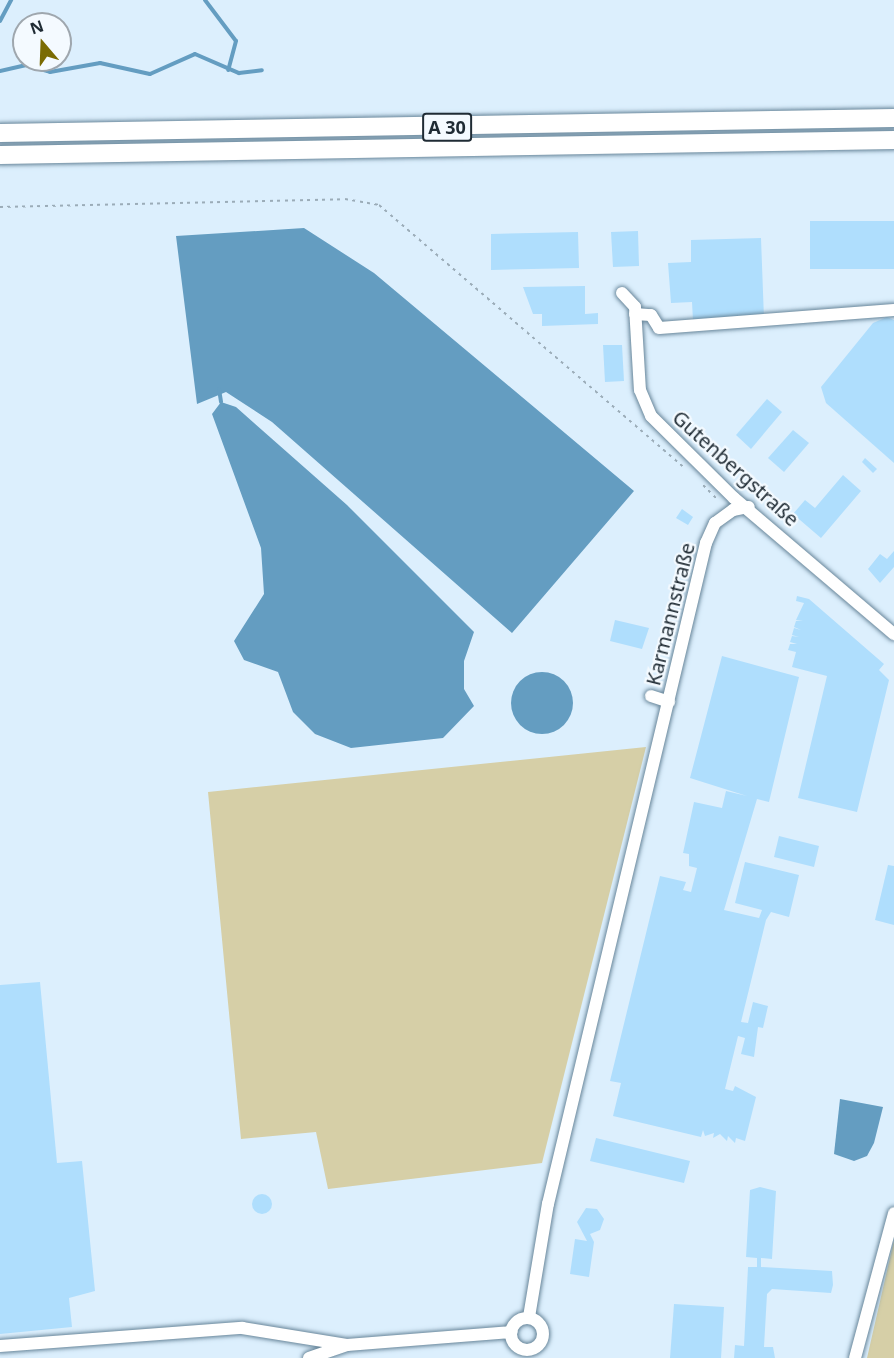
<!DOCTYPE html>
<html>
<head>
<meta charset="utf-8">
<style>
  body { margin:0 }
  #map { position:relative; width:894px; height:1358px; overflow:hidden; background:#dceffd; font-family:"Noto Sans",sans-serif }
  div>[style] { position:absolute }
  .green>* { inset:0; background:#d6cfa7 }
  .water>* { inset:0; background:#649dc1 }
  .round { border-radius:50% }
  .stream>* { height:4px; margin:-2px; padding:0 2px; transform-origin:2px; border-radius:2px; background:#649dc1 }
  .building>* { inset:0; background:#afdefd }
  .path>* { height:2px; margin-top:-1px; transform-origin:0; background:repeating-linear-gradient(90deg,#9bacb8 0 3px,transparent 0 7.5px) }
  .roads { filter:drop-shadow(0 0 2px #68869a) drop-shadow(0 0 2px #68869a) }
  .minor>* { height:12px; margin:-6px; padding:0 6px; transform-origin:6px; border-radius:6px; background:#fff }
  .minor>.ring { margin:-6px; padding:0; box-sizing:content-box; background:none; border:12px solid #fff; border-radius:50% }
  .highway>* { height:18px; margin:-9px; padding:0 9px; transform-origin:9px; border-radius:9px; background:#fff }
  span { translate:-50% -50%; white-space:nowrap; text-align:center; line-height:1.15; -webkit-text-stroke:4.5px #f4faff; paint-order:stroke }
  .shield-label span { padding:2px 4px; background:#f4faff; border:2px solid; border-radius:4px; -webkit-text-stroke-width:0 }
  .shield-label { font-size:18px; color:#1f2b34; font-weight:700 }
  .street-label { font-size:20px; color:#1f2b34 }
  .north { position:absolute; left:12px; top:12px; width:60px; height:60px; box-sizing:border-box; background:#f4faff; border:2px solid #9fa7ae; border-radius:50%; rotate:341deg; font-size:16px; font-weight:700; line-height:24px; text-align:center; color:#1f2b34 }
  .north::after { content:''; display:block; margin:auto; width:21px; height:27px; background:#7a6b03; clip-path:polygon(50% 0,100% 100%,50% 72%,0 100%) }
</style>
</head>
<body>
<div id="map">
  <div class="green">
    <div style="clip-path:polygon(646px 747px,542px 1163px,328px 1189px,316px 1132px,241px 1139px,208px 792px)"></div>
    <div style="clip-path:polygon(894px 1240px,894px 1358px,867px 1358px)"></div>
  </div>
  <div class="water">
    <div style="clip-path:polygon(304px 228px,374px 273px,634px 491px,512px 633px,272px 422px,226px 392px,197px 404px,176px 236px)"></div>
    <div style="clip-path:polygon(221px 402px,236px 407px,347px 505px,474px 632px,464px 661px,464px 689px,474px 706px,443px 738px,351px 748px,315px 734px,293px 712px,278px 672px,244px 660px,234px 641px,264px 594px,261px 548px,212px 414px)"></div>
    <div class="round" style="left:511px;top:672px;width:62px;height:62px"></div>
    <div style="clip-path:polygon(840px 1099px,883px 1107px,874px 1143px,867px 1156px,854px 1161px,834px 1154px)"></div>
  </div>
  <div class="stream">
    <div style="left:205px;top:0;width:51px;rotate:52.9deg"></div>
    <div style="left:236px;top:41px;width:30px;rotate:105deg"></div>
    <div style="left:0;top:21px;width:24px;rotate:-62deg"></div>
    <div style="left:0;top:71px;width:27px;rotate:-13deg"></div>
    <div style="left:26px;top:65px;width:25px;rotate:16deg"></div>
    <div style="left:50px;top:72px;width:51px;rotate:-10.2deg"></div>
    <div style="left:100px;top:63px;width:51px;rotate:12.4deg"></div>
    <div style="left:150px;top:74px;width:49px;rotate:-24deg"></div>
    <div style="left:195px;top:54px;width:48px;rotate:23.4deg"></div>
    <div style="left:239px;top:73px;width:23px;rotate:-7deg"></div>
    <div style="left:219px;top:389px;width:13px;rotate:81deg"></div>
  </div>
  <div class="building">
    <div style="clip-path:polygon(810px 221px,894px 221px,894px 269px,810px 269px)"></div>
    <div style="clip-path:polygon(638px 231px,639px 266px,613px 267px,611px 232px)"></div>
    <div style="clip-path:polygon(578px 232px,579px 268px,491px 270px,491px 234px)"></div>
    <div style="clip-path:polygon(761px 238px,764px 319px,693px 321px,692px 302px,671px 303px,668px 263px,691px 262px,691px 240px)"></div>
    <div style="clip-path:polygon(585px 286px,585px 314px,598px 313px,598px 324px,542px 326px,542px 314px,533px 314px,523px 287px)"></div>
    <div style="clip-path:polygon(887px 317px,894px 320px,894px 463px,826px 403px,821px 387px,873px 323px)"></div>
    <div style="clip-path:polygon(603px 345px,622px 345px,624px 381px,605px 382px)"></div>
    <div style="clip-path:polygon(767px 399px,782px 412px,751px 449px,736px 435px)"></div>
    <div style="clip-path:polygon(793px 430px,809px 443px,784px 472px,768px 458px)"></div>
    <div style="clip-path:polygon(865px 458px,877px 469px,873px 473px,862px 462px)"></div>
    <div style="clip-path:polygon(843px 475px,861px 491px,821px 538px,793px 514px,805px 500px,815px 508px)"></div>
    <div style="clip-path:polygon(682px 509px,693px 517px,688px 525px,676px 518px)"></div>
    <div style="clip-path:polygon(894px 551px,894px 567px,880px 583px,868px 569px,880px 554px,887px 559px)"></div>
    <div style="clip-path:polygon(797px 596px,809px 599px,884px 664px,879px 670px,889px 680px,857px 812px,798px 798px,827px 676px,792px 667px,796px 652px,788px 650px,790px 644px,797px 644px,790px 642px,792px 636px,799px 637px,792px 635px,794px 628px,801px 630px,794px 627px,796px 621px,803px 621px,796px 620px,804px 603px,796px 601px)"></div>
    <div style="clip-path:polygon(615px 620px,649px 628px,642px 649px,610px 641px)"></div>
    <div style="clip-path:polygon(722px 656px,799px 677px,769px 802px,757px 799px,724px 910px,759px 918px,762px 910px,735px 903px,745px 862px,799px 875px,789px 917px,771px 912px,766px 920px,741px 1022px,748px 1023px,753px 1002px,768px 1006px,763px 1028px,758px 1027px,754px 1057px,741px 1054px,745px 1038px,738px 1036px,725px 1089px,733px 1091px,735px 1086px,756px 1097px,745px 1141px,736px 1138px,735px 1143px,728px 1136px,727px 1141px,720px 1134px,713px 1138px,714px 1133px,705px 1136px,703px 1130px,701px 1137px,613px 1116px,621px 1083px,610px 1081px,660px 876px,686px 882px,683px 890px,691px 892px,697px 868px,689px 866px,689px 854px,683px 853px,694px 802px,722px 808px,726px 791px,747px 796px,690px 778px)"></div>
    <div style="clip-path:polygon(779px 836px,819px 846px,814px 867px,774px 857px)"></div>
    <div style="clip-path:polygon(888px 865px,894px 866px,894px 925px,875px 920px)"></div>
    <div style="clip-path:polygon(40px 982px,57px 1163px,82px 1161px,95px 1291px,69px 1298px,72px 1327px,0 1334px,0 985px)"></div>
    <div style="clip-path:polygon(596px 1138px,690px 1161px,684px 1183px,590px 1161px)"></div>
    <div style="clip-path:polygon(760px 1187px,776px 1191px,772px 1259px,761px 1258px,761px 1267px,832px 1271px,833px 1285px,831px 1293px,772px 1289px,767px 1294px,764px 1347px,773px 1347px,775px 1358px,734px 1358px,735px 1345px,744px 1346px,748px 1267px,757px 1267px,757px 1258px,746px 1257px,750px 1190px)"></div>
    <div class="round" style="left:252px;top:1194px;width:20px;height:20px"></div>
    <div style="clip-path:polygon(586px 1208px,597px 1209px,604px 1219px,600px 1230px,590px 1234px,594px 1242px,589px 1277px,570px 1274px,575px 1239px,587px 1241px,577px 1222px)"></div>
    <div style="clip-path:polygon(674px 1304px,724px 1307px,721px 1358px,670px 1358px)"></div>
  </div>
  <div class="path">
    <div style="left:0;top:207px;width:345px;rotate:-1.3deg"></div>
    <div style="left:345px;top:199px;width:35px;rotate:10deg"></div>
    <div style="left:379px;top:205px;width:402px;rotate:40.7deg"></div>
    <div style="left:703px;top:485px;width:21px;rotate:45deg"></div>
  </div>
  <div class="roads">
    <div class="minor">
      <div style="left:622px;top:293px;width:19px;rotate:47deg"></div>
      <div style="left:635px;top:307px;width:83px;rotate:86.6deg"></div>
      <div style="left:640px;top:390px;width:28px;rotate:67deg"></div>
      <div style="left:651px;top:416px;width:117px;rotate:44.7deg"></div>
      <div style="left:734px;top:498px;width:210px;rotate:40.4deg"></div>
      <div style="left:635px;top:314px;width:16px;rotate:4deg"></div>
      <div style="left:651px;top:315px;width:15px;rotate:58deg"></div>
      <div style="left:659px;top:328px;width:236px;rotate:-4.4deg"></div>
      <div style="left:651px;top:696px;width:19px;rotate:18deg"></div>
      <div style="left:529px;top:1317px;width:115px;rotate:-80.5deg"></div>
      <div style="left:548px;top:1204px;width:680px;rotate:-76.56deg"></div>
      <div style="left:706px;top:543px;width:22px;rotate:-66deg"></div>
      <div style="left:715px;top:523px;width:22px;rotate:-36deg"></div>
      <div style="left:733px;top:510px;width:16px;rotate:-11deg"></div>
      <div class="ring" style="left:511px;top:1318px;width:20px;height:20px"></div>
      <div style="left:0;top:1346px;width:243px;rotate:-4.3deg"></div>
      <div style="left:242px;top:1328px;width:106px;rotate:9.2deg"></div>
      <div style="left:309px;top:1358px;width:40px;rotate:-18.9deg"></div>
      <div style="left:347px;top:1345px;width:165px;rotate:-4.5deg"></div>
      <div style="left:855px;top:1358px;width:150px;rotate:-74.9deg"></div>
    </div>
    <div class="highway">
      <div style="left:0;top:133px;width:894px;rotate:-0.96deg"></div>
      <div style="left:0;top:155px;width:894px;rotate:-0.96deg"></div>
    </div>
  </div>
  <div class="shield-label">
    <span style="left:447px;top:127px">A 30</span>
  </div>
  <div class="street-label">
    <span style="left:736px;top:468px;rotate:42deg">Gutenbergstraße</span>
    <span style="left:670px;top:614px;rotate:-76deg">Karmannstraße</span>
  </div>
  <div class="north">N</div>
</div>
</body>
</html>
